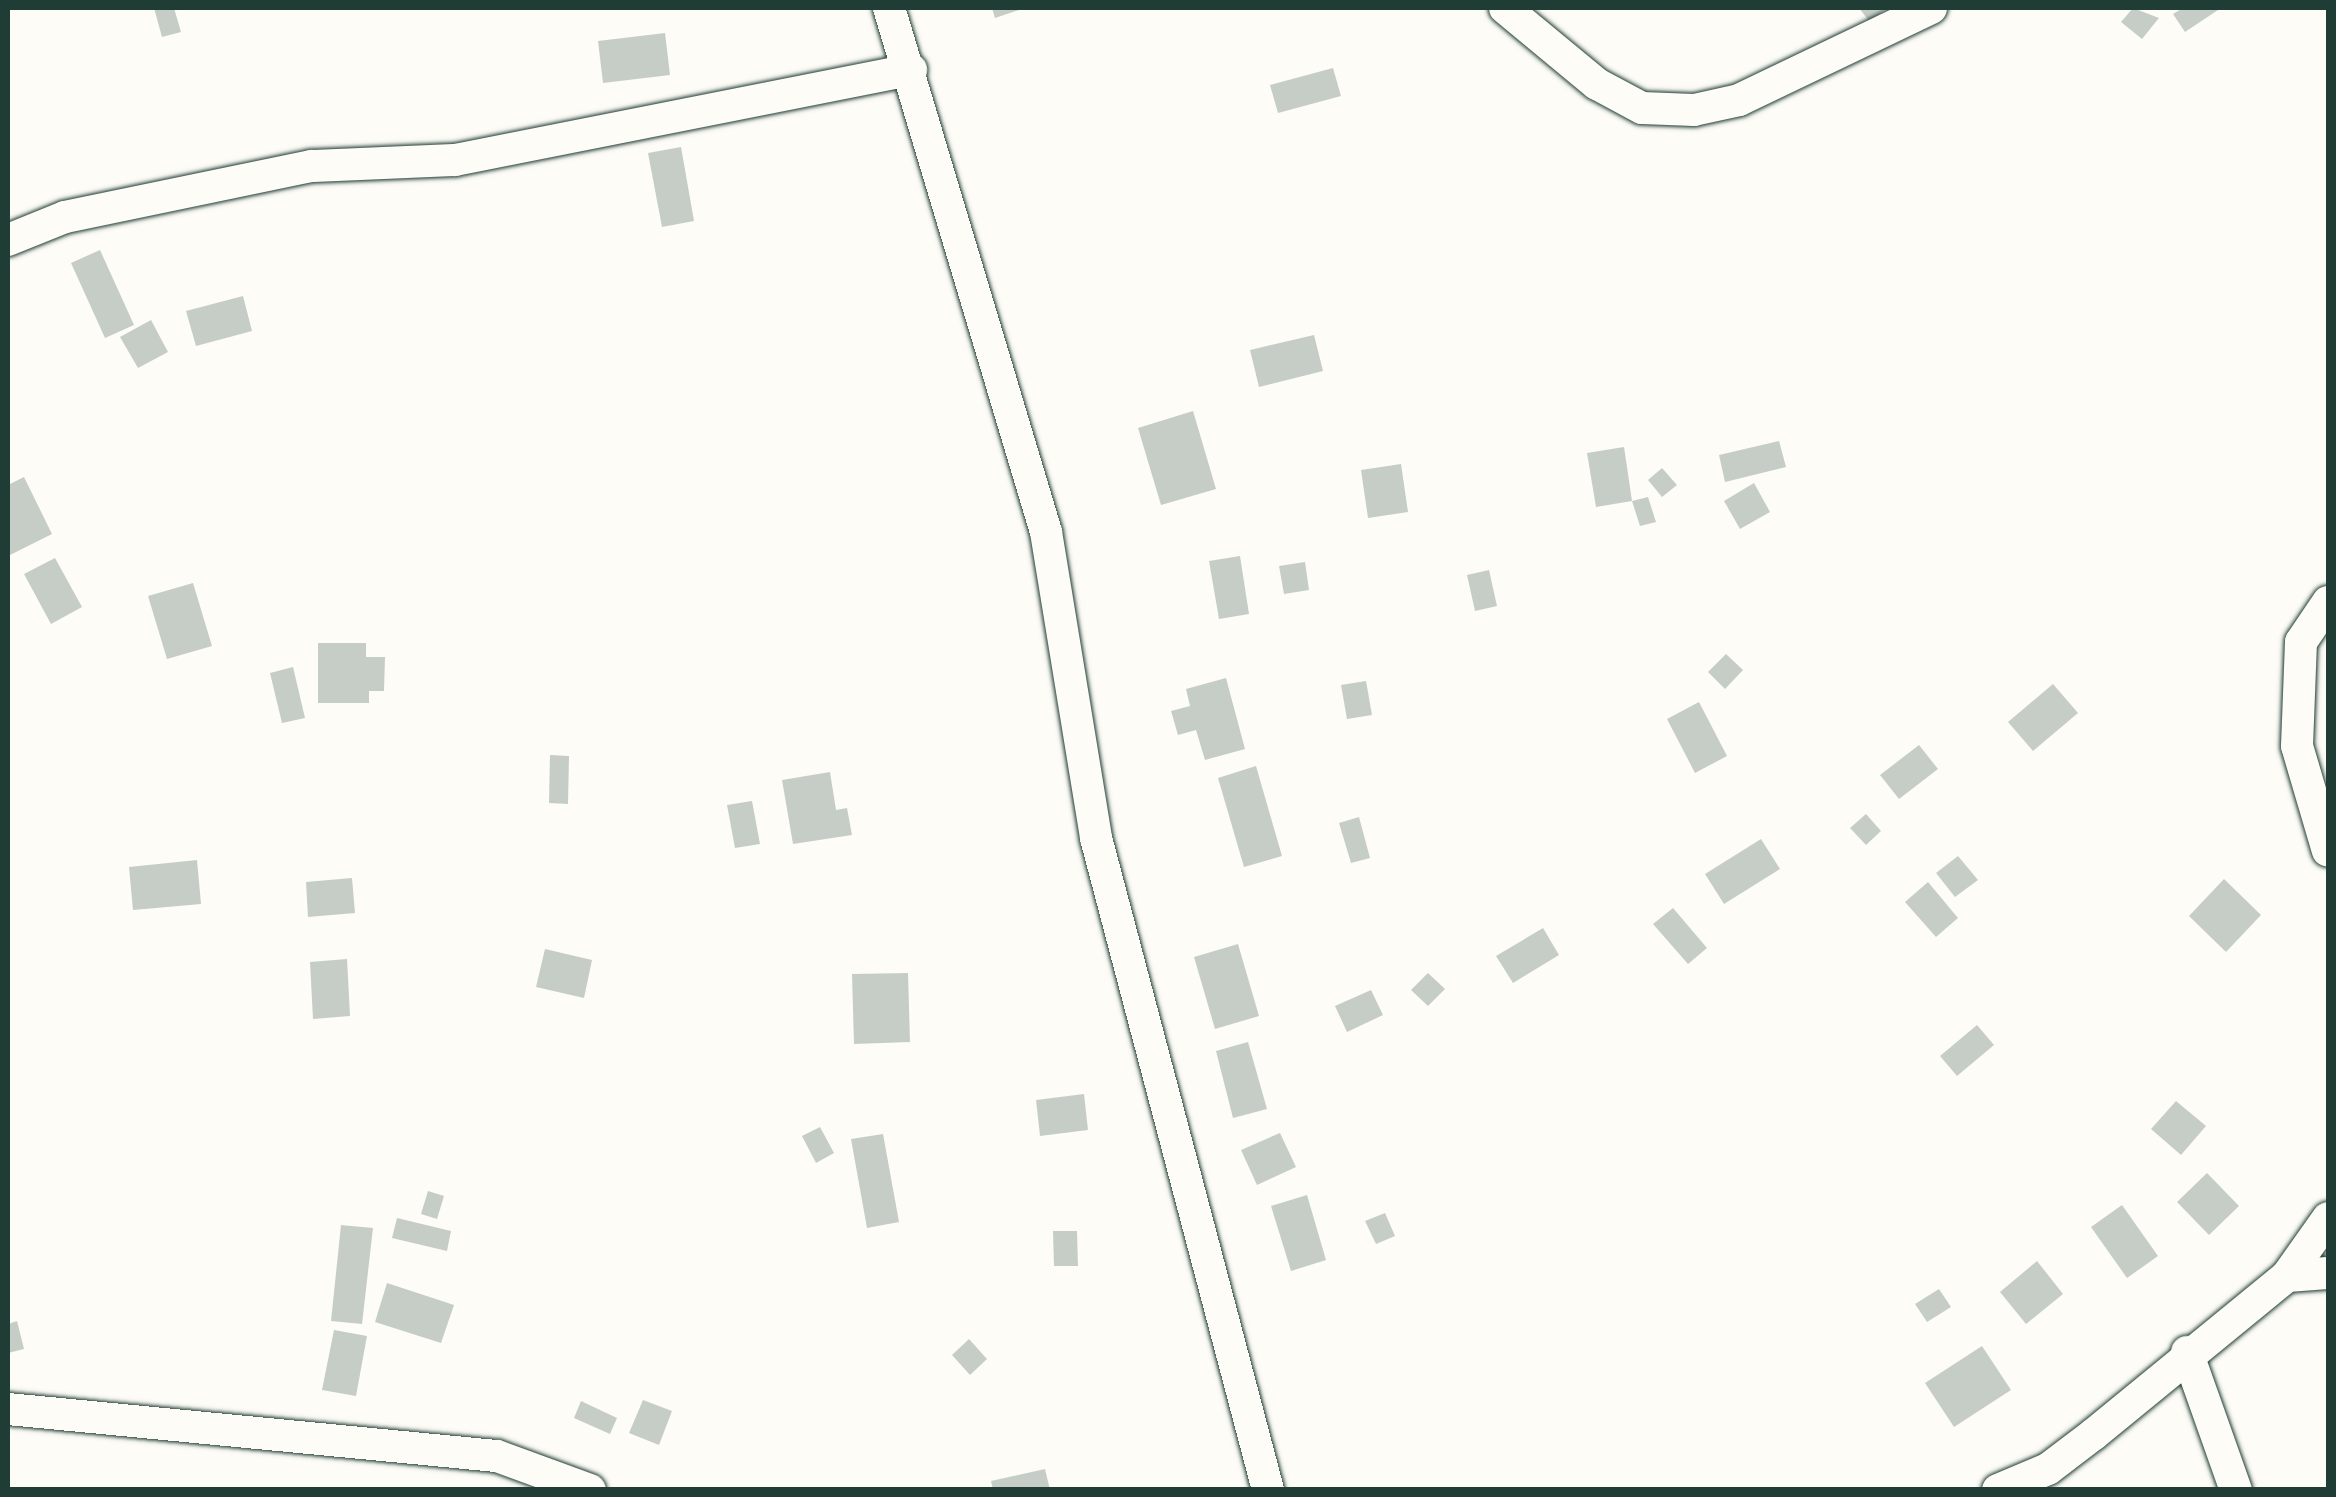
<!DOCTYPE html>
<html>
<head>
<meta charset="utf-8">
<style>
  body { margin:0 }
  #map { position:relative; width:2336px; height:1497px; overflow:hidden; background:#fdfcf7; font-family:Mali,sans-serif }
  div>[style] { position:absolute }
  .building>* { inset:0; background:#c6cdc7 }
  .roads { filter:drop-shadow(0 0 2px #1f3d34) drop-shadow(0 0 2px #1f3d34) }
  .street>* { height:32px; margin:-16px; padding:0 16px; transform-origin:16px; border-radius:16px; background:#fdfcf7 }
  span { translate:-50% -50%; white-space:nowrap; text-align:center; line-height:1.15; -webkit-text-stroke:10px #fdfcf7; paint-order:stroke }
  .frame { position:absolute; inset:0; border:10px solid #1f3d34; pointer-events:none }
</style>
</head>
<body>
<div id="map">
  <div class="building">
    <div style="clip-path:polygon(154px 8px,174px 8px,181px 32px,162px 37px)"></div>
    <div style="clip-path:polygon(992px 8px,1025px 8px,995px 18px)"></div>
    <div style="clip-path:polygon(1859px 8px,1887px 8px,1869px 21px)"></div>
    <div style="clip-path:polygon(2133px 8px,2159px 18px,2142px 39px,2121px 22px)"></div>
    <div style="clip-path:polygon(2183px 8px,2221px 8px,2185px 32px,2173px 14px)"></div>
    <div style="clip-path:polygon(665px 33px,670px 75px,603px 83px,598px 41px)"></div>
    <div style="clip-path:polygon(1333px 68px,1341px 96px,1278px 113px,1270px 85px)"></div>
    <div style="clip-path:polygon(681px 147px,694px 221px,662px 227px,648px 153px)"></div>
    <div style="clip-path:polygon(100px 250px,134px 325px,105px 338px,71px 263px)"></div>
    <div style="clip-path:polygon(243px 296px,252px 331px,196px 346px,186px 311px)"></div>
    <div style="clip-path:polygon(151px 320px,168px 352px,138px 368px,120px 337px)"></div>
    <div style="clip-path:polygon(1314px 335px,1323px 371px,1259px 387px,1250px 350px)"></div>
    <div style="clip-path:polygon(1193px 411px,1216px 489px,1161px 505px,1138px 428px)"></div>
    <div style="clip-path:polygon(1779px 441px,1786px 467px,1725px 482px,1719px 455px)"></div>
    <div style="clip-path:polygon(1624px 447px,1632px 501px,1596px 507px,1587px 453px)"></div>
    <div style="clip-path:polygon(1401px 464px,1408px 512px,1368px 518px,1361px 470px)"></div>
    <div style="clip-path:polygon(1662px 468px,1677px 485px,1662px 497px,1648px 480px)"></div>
    <div style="clip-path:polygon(24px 477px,52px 534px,8px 556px,8px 485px)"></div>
    <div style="clip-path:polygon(1754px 483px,1770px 512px,1740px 529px,1724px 501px)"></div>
    <div style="clip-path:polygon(1648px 497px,1656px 522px,1640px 526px,1632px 501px)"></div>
    <div style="clip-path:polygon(1240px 556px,1249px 614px,1219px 619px,1209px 561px)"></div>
    <div style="clip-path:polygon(55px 558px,82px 607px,51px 624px,24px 574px)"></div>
    <div style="clip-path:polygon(1305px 562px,1309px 590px,1284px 594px,1279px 566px)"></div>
    <div style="clip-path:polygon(1489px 570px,1497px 606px,1475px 611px,1467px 575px)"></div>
    <div style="clip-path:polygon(193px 583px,212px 646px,167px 659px,148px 596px)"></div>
    <div style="clip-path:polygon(318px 643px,366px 643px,366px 657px,385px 657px,384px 691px,369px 691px,369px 703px,318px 703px)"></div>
    <div style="clip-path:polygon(1726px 654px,1743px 670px,1725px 689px,1708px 672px)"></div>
    <div style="clip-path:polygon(293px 667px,305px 718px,282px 723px,270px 673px)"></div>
    <div style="clip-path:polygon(1226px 678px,1245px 749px,1205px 760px,1196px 730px,1178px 735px,1171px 711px,1190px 706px,1186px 689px)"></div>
    <div style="clip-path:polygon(1366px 681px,1372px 715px,1347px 719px,1341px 685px)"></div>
    <div style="clip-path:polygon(2053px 684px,2078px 713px,2033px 751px,2008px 722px)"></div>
    <div style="clip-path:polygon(1699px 702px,1727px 756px,1695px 773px,1667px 719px)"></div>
    <div style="clip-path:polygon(1919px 745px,1938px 769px,1899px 799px,1880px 775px)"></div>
    <div style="clip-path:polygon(550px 755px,569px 756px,568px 804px,549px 803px)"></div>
    <div style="clip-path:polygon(1256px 766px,1282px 856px,1244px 867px,1218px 778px)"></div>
    <div style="clip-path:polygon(830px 772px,836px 810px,847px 808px,852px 835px,793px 844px,782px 780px)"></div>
    <div style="clip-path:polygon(752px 801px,760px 844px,735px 848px,727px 805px)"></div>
    <div style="clip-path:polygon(1866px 814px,1881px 831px,1866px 845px,1850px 828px)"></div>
    <div style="clip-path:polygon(1359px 817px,1370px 858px,1351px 863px,1339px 823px)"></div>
    <div style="clip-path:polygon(1761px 839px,1780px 869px,1724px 904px,1705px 874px)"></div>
    <div style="clip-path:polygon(1958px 856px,1978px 880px,1955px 897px,1936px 873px)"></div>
    <div style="clip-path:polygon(197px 860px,201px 904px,133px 910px,129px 867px)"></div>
    <div style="clip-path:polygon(352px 878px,355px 913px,308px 917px,306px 882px)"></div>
    <div style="clip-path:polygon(2224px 879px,2261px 915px,2226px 952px,2189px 916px)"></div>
    <div style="clip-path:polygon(1928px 882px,1958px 918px,1936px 937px,1905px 902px)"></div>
    <div style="clip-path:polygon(1673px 908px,1707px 948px,1688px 964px,1653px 924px)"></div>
    <div style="clip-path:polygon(1543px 928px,1559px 955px,1513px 983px,1496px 956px)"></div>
    <div style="clip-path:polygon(1238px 944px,1259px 1016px,1215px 1029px,1194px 957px)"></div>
    <div style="clip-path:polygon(545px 949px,592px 960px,584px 998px,536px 987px)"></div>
    <div style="clip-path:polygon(347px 959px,350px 1016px,313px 1019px,310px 962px)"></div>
    <div style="clip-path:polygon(908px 973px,910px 1042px,854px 1044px,852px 974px)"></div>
    <div style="clip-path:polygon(1428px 973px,1445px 989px,1428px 1006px,1411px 990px)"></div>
    <div style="clip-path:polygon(1371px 990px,1383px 1015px,1347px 1032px,1335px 1006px)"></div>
    <div style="clip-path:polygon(1977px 1025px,1994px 1045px,1957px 1076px,1940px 1056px)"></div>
    <div style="clip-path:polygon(1248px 1042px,1267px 1109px,1233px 1118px,1216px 1051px)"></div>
    <div style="clip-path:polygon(1084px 1094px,1088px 1130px,1040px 1136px,1036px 1100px)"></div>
    <div style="clip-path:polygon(2176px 1101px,2206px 1126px,2181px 1155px,2151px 1129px)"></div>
    <div style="clip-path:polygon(820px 1127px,834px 1153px,816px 1163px,802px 1136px)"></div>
    <div style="clip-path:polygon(1280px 1133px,1296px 1167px,1257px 1185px,1241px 1150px)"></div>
    <div style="clip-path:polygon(883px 1134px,899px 1222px,867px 1228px,851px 1139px)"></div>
    <div style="clip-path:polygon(2207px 1173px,2239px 1206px,2209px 1235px,2177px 1202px)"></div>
    <div style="clip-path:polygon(428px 1191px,444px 1196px,437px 1219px,421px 1214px)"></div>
    <div style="clip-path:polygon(1307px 1195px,1326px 1260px,1291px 1271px,1271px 1206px)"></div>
    <div style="clip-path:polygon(2122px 1205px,2158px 1256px,2127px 1278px,2091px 1227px)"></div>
    <div style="clip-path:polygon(1385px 1213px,1395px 1236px,1376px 1244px,1365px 1221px)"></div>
    <div style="clip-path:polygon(397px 1218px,451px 1231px,447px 1251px,392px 1238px)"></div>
    <div style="clip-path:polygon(341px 1225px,373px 1228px,362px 1324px,331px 1321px)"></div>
    <div style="clip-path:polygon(1053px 1231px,1077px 1231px,1078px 1266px,1054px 1266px)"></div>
    <div style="clip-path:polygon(2037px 1261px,2063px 1294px,2026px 1324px,2000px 1292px)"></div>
    <div style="clip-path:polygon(387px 1283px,454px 1305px,441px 1343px,375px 1322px)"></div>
    <div style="clip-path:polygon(1939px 1289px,1951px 1307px,1927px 1322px,1915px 1304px)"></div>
    <div style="clip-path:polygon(17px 1321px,24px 1349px,8px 1353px,8px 1324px)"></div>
    <div style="clip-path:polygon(334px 1330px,367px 1336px,356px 1396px,322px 1390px)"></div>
    <div style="clip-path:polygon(969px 1339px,987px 1359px,970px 1375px,952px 1355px)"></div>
    <div style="clip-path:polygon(1982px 1346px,2011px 1390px,1954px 1427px,1925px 1383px)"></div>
    <div style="clip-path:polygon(643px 1400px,672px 1411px,659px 1445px,629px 1433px)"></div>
    <div style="clip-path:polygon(581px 1401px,617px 1418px,610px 1434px,574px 1418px)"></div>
    <div style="clip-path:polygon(1045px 1469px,1050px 1490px,993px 1490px,991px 1481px)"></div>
  </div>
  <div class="roads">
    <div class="street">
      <div style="left:889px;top:8px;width:547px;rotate:73.32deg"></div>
      <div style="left:1046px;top:532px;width:310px;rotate:80.7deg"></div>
      <div style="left:1096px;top:838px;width:674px;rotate:75.22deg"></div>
      <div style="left:1505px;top:8px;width:119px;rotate:39.6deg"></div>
      <div style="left:1597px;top:84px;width:51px;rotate:28.1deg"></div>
      <div style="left:1642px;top:108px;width:52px;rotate:2.2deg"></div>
      <div style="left:1694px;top:110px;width:46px;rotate:-12.5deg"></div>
      <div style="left:1739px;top:100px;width:213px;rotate:-25.6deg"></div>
      <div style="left:8px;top:240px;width:61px;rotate:-22deg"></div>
      <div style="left:65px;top:217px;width:252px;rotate:-11.7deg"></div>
      <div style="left:312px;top:166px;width:143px;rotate:-2.4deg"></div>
      <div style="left:455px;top:160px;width:465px;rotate:-11.2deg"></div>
      <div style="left:2328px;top:602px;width:48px;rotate:124deg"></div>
      <div style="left:2301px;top:642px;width:104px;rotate:92.2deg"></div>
      <div style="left:2297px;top:746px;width:109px;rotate:73.6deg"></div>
      <div style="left:2287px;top:1276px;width:41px;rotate:-4.2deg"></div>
      <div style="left:2187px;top:1352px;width:146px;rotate:70.5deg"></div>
      <div style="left:8px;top:1409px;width:491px;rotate:5.5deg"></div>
      <div style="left:497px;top:1456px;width:99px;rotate:20.1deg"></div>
      <div style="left:1998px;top:1490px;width:54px;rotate:-22.8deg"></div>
      <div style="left:2048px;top:1469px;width:58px;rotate:-37.3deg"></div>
      <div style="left:2094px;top:1434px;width:249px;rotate:-39.3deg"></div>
      <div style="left:2287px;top:1276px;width:71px;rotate:-54.7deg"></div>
    </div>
  </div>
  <div class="frame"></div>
</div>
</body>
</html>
